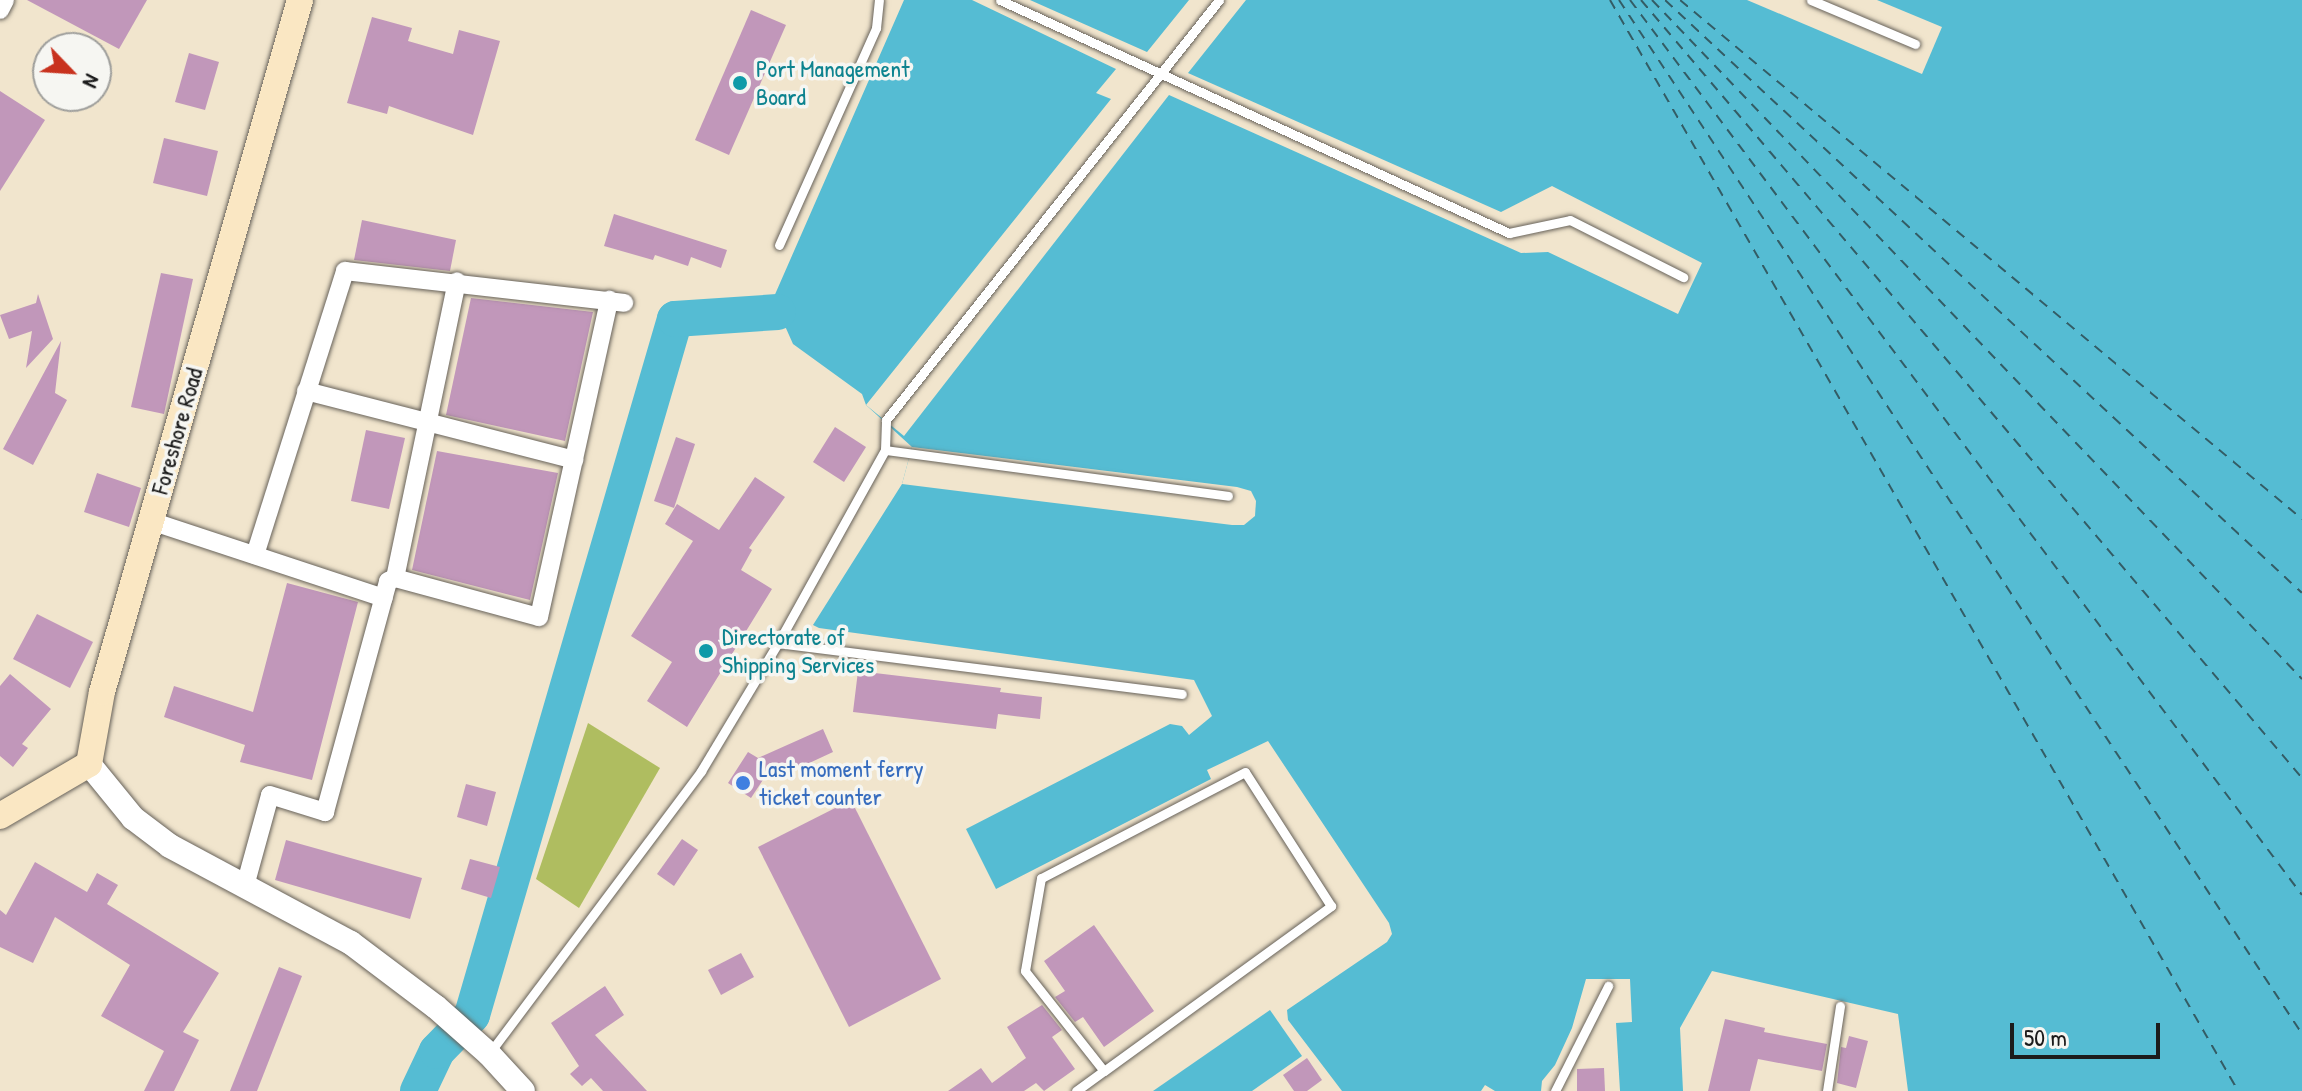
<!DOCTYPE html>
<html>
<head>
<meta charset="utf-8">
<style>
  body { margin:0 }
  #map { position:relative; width:2302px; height:1091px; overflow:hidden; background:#f1e5cd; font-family:"Patrick Hand",sans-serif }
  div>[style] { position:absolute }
  .green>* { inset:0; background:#afbd60 }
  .water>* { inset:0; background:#55bcd3 }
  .pier>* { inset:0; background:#f1e5cd }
  .river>* { height:36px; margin:-18px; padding:0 18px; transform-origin:18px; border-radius:18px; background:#55bcd3 }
  .ferry>* { height:2px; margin-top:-1px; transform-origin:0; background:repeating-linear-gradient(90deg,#335c65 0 10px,transparent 0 18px) }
  .building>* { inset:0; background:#c197ba }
  .roads { filter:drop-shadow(0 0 2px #67625a) drop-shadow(0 0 2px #67625a) }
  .service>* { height:9px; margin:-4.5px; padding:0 4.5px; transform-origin:4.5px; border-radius:4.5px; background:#fff }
  .minor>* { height:18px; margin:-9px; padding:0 9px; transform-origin:9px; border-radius:9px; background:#fff }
  .tertiary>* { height:24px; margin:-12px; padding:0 12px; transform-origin:12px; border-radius:12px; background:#fff }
  .secondary>* { height:26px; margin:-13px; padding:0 13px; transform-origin:13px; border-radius:13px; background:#fae7c3 }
  .dots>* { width:22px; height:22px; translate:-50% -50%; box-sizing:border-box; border:4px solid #f6f6f2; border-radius:50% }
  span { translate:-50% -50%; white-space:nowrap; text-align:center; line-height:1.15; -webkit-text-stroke:7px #f6f6f2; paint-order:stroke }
  .culture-label { font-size:24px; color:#0d838f }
  .left { translate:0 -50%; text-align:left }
  .street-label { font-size:24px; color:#1c1c1c }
  .shop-label { font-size:24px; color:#366cbe }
  .north { position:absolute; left:32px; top:32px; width:80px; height:80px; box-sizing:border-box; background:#f6f6f2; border:2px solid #9f9f9c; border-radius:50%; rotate:115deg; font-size:22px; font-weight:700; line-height:32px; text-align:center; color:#1c1c1c }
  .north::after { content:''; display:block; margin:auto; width:28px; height:36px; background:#c8321e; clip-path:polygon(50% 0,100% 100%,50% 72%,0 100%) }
  .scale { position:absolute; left:2010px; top:1023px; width:150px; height:36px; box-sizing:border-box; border:4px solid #1c1c1c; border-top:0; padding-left:10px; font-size:24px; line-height:28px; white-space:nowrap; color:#1c1c1c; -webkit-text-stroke:6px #f6f6f2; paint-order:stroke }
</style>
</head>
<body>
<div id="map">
  <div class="green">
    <div style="clip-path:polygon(588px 723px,660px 768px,579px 908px,536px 879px)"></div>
  </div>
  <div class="water">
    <div style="clip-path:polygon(904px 0,2302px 0,2302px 1091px,1908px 1091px,1898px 1014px,1712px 971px,1680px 1028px,1683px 1091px,1620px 1091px,1616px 1023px,1632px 1022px,1630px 979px,1586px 979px,1572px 1028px,1555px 1065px,1542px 1081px,1541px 1091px,1495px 1091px,1485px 1085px,1481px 1091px,1342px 1091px,1288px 1020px,1287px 1010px,1387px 942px,1392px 934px,1389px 923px,1268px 741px,1207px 770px,1211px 779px,996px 889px,966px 829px,1170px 724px,1182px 726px,1189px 735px,1212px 716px,1194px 680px,819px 628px,813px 625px,902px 484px,912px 447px,866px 405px,862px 394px,793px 344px,773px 299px)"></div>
    <div style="clip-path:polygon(1270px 1010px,1302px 1056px,1252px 1091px,1153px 1091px)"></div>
  </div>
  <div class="pier">
    <div style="clip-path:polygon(972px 0,1030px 0,1147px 52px,1189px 0,1246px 0,1188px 73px,1501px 212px,1552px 186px,1702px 263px,1678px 314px,1548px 252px,1521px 253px,1169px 95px,904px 436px,866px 405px,1111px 99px,1096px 93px,1116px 69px)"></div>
    <div style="clip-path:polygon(1747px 0,1877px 0,1942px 27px,1922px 74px)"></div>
    <div style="clip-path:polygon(912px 447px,1237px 487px,1251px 491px,1256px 501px,1255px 516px,1244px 525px,1232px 525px,902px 484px)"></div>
  </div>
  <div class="river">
    <div style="left:418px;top:1091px;width:44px;rotate:-64.6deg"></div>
    <div style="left:437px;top:1051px;width:50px;rotate:-45.8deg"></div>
    <div style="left:472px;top:1015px;width:725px;rotate:-73.74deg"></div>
    <div style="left:675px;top:319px;width:103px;rotate:-3.9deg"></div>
  </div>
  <div class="ferry">
    <div style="left:1610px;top:0;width:1259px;rotate:60.07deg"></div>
    <div style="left:1619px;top:0;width:1239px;rotate:56.55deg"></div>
    <div style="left:1630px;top:0;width:1119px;rotate:53.1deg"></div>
    <div style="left:1641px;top:0;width:1021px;rotate:49.65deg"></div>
    <div style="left:1652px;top:0;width:940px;rotate:46.25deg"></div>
    <div style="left:1665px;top:0;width:870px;rotate:42.95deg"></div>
    <div style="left:1680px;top:0;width:810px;rotate:39.84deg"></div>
  </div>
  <div class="building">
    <div style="clip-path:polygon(27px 0,147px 0,119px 49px)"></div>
    <div style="clip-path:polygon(751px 10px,786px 25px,729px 155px,695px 140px)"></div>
    <div style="clip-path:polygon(372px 17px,412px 28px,408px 41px,453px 54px,459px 30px,500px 41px,473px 135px,389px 106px,387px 114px,347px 103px)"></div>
    <div style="clip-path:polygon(189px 53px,219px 62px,205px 110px,175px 102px)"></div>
    <div style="clip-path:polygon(0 91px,45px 120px,0 191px)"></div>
    <div style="clip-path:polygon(164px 138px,218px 151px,207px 196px,153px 183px)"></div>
    <div style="clip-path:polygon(614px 214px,727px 250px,721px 268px,691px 257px,688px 266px,655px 255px,653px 260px,604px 246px)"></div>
    <div style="clip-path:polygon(362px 220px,456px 240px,450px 271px,354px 260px)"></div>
    <div style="clip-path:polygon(161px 273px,193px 279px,164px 414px,131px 407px)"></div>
    <div style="clip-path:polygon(38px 294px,53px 339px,26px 368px,32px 331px,9px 339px,0 315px,36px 303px)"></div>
    <div style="clip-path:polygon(471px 298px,593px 312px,565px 441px,446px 415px)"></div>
    <div style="clip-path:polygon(61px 341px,55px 393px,67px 400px,33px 465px,3px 449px)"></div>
    <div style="clip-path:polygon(835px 427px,866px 447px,844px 482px,813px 462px)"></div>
    <div style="clip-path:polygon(366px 430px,405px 438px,389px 509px,351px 501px)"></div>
    <div style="clip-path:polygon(676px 437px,695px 444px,674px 508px,654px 501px)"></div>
    <div style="clip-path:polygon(437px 451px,558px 473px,530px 600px,412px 570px)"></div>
    <div style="clip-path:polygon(97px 473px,141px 488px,129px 527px,84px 512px)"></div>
    <div style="clip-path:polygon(755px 477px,785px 497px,749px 548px,752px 550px,741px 570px,772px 589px,687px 727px,647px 701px,672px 662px,631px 636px,693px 541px,665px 524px,677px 504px,719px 530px)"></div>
    <div style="clip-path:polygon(287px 583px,358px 602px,312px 780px,240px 762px,245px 745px,164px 717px,174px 686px,253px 712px)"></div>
    <div style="clip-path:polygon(37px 614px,93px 642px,70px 688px,13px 659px)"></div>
    <div style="clip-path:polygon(858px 671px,1001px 688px,1000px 692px,1042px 697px,1040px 719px,998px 714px,996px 729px,853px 712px)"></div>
    <div style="clip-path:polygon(10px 674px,51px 709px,22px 744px,28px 748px,13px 767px,0 756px,0 686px)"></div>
    <div style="clip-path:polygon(823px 729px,833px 752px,777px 778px,772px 766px,751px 798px,728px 783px,748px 752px,758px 758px)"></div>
    <div style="clip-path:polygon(466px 784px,496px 792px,487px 826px,457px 817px)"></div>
    <div style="clip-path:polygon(851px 800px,941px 979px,849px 1027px,758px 847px)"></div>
    <div style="clip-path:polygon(682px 839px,698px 850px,674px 886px,657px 874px)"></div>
    <div style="clip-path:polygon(286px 840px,422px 878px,410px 919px,275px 880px)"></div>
    <div style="clip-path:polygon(470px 859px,500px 867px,491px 898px,461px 889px)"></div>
    <div style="clip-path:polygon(35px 862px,87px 892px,97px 873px,118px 885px,107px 904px,219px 973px,183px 1032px,199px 1040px,174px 1091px,144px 1091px,164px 1051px,101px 1016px,130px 965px,55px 917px,33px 963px,0 947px,0 910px,6px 915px)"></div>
    <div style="clip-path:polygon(1094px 925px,1154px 1011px,1104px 1047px,1083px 1017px,1075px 1022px,1055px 997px,1065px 991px,1044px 961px)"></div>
    <div style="clip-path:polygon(741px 953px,754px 977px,721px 995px,708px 970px)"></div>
    <div style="clip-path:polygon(279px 967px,302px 976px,257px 1091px,230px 1091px)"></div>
    <div style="clip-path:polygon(605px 986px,624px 1015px,595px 1035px,647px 1091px,603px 1091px,591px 1078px,582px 1086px,570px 1074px,579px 1066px,551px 1023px)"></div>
    <div style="clip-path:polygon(1042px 1005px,1062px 1030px,1052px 1037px,1075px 1069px,1044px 1091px,1036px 1083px,1024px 1091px,948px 1091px,981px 1068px,992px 1083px,1026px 1058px,1007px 1027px)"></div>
    <div style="clip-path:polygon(1725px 1019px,1765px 1028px,1764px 1032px,1827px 1044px,1822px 1071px,1758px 1059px,1750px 1091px,1708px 1091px)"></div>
    <div style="clip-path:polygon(1849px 1036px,1868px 1041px,1856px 1088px,1837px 1083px,1841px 1047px,1846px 1048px)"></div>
    <div style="clip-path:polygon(1307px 1058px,1322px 1080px,1307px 1091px,1294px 1091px,1283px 1075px)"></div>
    <div style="clip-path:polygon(1604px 1068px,1605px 1091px,1577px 1091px,1577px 1069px)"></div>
  </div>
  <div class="roads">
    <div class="service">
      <div style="left:1000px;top:0;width:560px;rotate:24.6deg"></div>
      <div style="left:1509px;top:233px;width:62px;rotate:-12deg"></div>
      <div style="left:1570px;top:220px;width:127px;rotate:26.8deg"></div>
      <div style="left:1811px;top:0;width:113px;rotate:22.9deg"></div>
      <div style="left:779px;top:245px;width:238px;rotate:-65.9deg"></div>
      <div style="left:876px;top:28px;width:28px;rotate:-84deg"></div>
      <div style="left:885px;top:450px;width:346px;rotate:7.6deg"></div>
      <div style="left:778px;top:643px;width:407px;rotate:7.2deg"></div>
      <div style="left:491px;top:1051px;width:350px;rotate:-53.1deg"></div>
      <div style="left:701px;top:771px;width:149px;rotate:-59deg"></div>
      <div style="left:778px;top:643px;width:221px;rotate:-61deg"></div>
      <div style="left:885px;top:450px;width:30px;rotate:-88deg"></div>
      <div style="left:886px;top:420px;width:536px;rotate:-51.59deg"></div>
      <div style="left:1076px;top:1091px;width:34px;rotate:-36deg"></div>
      <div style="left:1104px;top:1071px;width:281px;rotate:-36deg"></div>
      <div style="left:1331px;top:906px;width:159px;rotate:-122.7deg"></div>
      <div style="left:1245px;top:772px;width:230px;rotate:152.5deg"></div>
      <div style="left:1041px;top:878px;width:94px;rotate:99.8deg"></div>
      <div style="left:1025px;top:971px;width:127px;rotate:51.7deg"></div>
      <div style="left:1555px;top:1091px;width:118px;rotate:-63.2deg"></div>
      <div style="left:1827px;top:1091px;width:86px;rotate:-81.3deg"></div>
    </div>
    <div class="minor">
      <div style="left:0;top:10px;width:11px;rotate:-63deg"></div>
      <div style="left:306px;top:391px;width:277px;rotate:14.4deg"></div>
      <div style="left:151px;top:521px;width:245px;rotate:18.3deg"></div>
      <div style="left:255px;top:555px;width:298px;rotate:-72.4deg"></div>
      <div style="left:345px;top:271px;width:281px;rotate:6.5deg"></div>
      <div style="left:395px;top:578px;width:149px;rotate:15.2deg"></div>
      <div style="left:539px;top:617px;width:325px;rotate:-77.5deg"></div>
      <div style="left:245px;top:886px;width:94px;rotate:-74.6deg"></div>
      <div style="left:270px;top:795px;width:58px;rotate:17.2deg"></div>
      <div style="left:325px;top:812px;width:239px;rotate:-74.7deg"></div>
      <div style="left:388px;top:581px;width:8px;rotate:-23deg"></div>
      <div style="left:395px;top:578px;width:303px;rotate:-78.2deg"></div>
    </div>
    <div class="tertiary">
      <div style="left:89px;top:764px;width:70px;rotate:50.8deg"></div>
      <div style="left:133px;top:818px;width:46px;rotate:37.1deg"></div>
      <div style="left:170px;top:846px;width:205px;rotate:28.2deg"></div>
      <div style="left:351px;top:943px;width:106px;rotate:37deg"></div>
      <div style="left:436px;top:1007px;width:71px;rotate:41.6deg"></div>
      <div style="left:489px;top:1054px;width:50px;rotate:47.4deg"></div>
    </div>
    <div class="secondary">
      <div style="left:0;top:816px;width:103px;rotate:-30.3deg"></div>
      <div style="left:89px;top:764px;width:73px;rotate:-79.8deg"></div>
      <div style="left:102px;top:692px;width:720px;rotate:-74.03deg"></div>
    </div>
  </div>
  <div class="dots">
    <div style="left:740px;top:83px;background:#0f9aa8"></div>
    <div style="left:706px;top:651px;background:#0f9aa8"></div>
    <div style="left:743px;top:783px;background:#3f7fe0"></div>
  </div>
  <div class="culture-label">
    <span class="left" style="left:756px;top:83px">Port Management<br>Board</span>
    <span class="left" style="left:722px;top:651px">Directorate of<br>Shipping Services</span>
  </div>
  <div class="street-label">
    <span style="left:177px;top:431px;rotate:-74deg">Foreshore Road</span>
  </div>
  <div class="shop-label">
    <span class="left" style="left:759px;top:783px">Last moment ferry<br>ticket counter</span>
  </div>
  <div class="north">N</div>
  <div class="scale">50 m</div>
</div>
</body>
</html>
